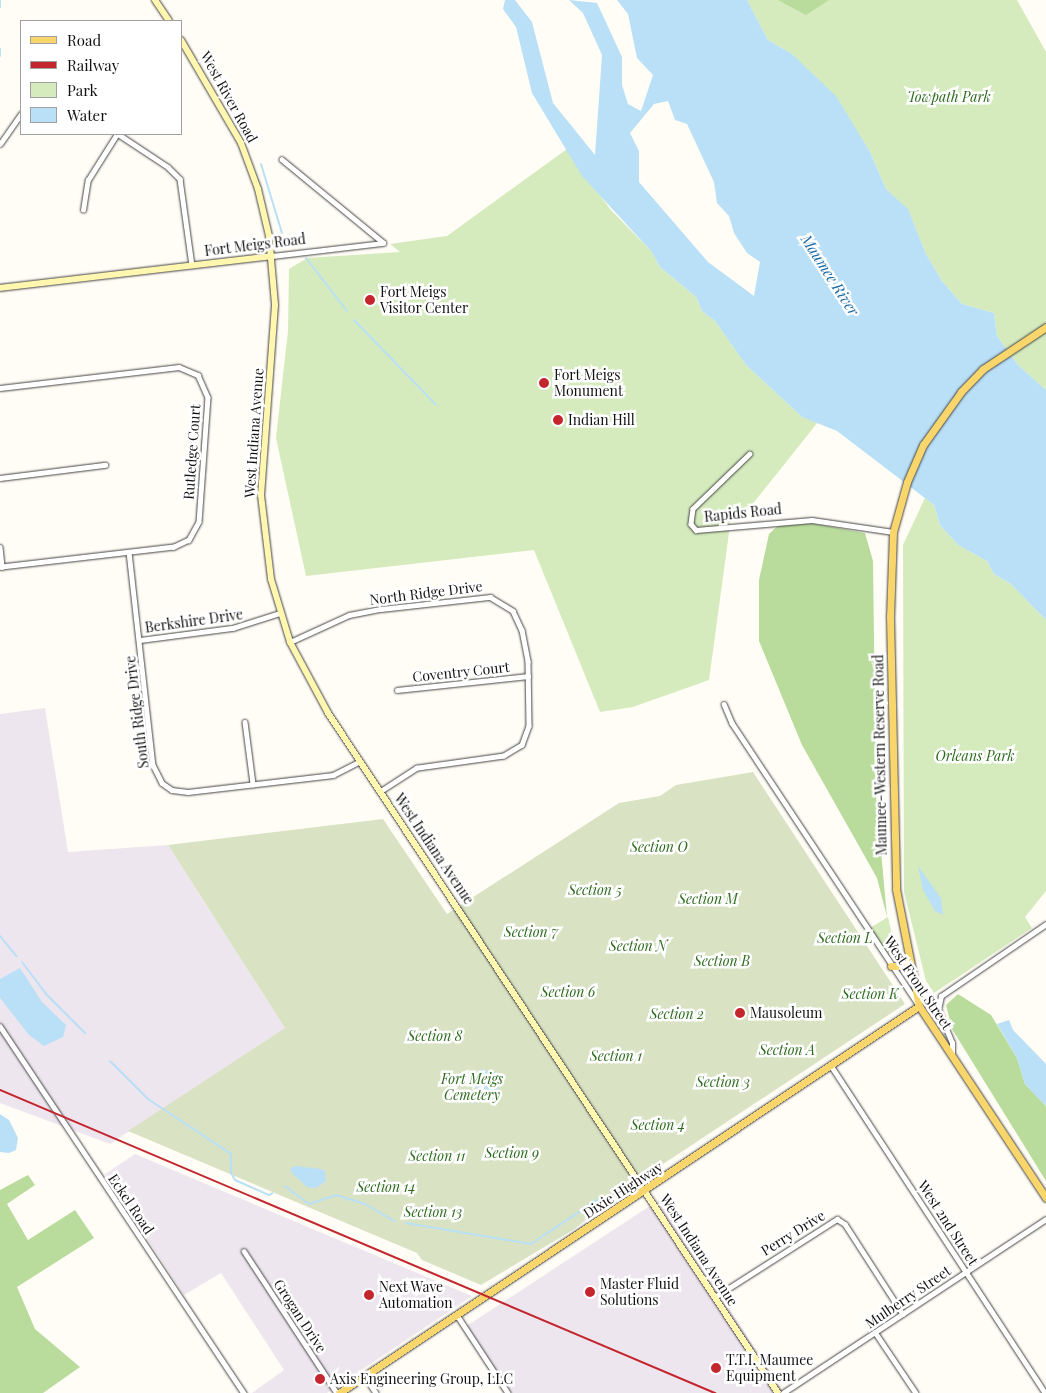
<!DOCTYPE html>
<html>
<head>
<meta charset="utf-8">
<style>
  body { margin:0 }
  #map { position:relative; width:1046px; height:1393px; overflow:hidden; background:#fffdf5; font-family:"Playfair Display",serif }
  div>[style] { position:absolute }
  .industrial>* { inset:0; background:#eee6ef }
  .green>* { inset:0; background:#d5ebbd }
  .forest>* { inset:0; background:#b9dc9c }
  .cemetery>* { inset:0; background:#d9e3c4 }
  .water>* { inset:0; background:#b9e0f7 }
  .stream>* { height:2px; margin:-1px; padding:0 1px; transform-origin:1px; border-radius:1px; background:#b9e0f7 }
  .roads { filter:drop-shadow(0 0 1px #444) drop-shadow(0 0 1px #444) }
  .street>* { height:4.5px; margin:-2.25px; padding:0 2.25px; transform-origin:2.25px; border-radius:2.25px; background:#fff }
  .secondary>* { height:6px; margin:-3px; padding:0 3px; transform-origin:3px; border-radius:3px; background:#fff6b0 }
  .primary>* { height:7px; margin:-3.5px; padding:0 3.5px; transform-origin:3.5px; border-radius:3.5px; background:#f9d66b }
  .rail>* { height:2px; margin:-1px; padding:0 1px; transform-origin:1px; border-radius:1px; background:#c4262e }
  .dots>* { width:14px; height:14px; translate:-50% -50%; box-sizing:border-box; border:2px solid #fff; border-radius:50% }
  span { translate:-50% -50%; white-space:nowrap; text-align:center; line-height:1.15; -webkit-text-stroke:5px #fff; paint-order:stroke }
  .street-label { font-size:14px; color:#111 }
  .park-label { font-size:14px; color:#2f6b1f; font-style:italic }
  .poi-label { font-size:14px; color:#111 }
  .left { translate:0 -50%; text-align:left }
  .water-label { font-size:15px; color:#1768a6; font-style:italic }
  .legend { position:absolute; left:20px; top:20px; width:162px; height:115px; box-sizing:border-box; background:#fff; border:1px solid #a0a0a0; margin:0; padding:6px 9px; list-style:none; font-size:15px; color:#111 }
  .legend li { display:flex; align-items:center; gap:10px; height:25px }
  .legend b { width:25px; border:1px solid #a0a0a0 }
</style>
</head>
<body>
<div id="map">
  <div class="industrial">
    <div style="clip-path:polygon(45px 708px,68px 852px,168px 845px,285px 1028px,110px 1144px,0 1103px,0 714px)"></div>
    <div style="clip-path:polygon(135px 1154px,472px 1296px,327px 1393px,252px 1393px,284px 1370px,221px 1273px,184px 1295px,105px 1174px)"></div>
    <div style="clip-path:polygon(659px 1200px,784px 1393px,504px 1393px,462px 1329px)"></div>
  </div>
  <div class="green">
    <div style="clip-path:polygon(747px 0,1017px 0,1046px 52px,1046px 390px,1018px 365px,997px 336px,994px 313px,962px 304px,942px 281px,926px 254px,908px 210px,886px 189px,870px 152px,792px 54px,768px 40px)"></div>
    <div style="clip-path:polygon(567px 149px,610px 209px,651px 251px,660px 267px,696px 297px,702px 311px,715px 321px,746px 365px,802px 417px,818px 422px,743px 516px,731px 518px,709px 680px,633px 707px,600px 712px,534px 550px,306px 576px,276px 438px,288px 331px,289px 269px,307px 258px,400px 252px,390px 244px,447px 236px)"></div>
    <div style="clip-path:polygon(925px 498px,934px 505px,940px 525px,958px 545px,987px 561px,994px 574px,1011px 584px,1046px 620px,1046px 891px,1025px 917px,1032px 928px,934px 993px,926px 981px,904px 892px,903px 545px)"></div>
    <div style="clip-path:polygon(888px 917px,895px 948px,889px 957px,870px 928px)"></div>
  </div>
  <div class="forest">
    <div style="clip-path:polygon(778px 0,829px 0,806px 15px)"></div>
    <div style="clip-path:polygon(805px 522px,865px 533px,873px 561px,876px 795px,887px 917px,877px 878px,802px 745px,759px 641px,759px 580px,769px 534px,781px 523px)"></div>
    <div style="clip-path:polygon(958px 994px,991px 1015px,1017px 1058px,1025px 1084px,1046px 1106px,1046px 1181px,952px 1029px,946px 1005px)"></div>
    <div style="clip-path:polygon(28px 1175px,35px 1185px,7px 1204px,28px 1240px,75px 1210px,94px 1238px,17px 1287px,35px 1329px,80px 1367px,43px 1393px,0 1393px,0 1190px)"></div>
  </div>
  <div class="cemetery">
    <div style="clip-path:polygon(753px 772px,905px 1004px,627px 1188px,573px 1230px,481px 1285px,422px 1260px,417px 1253px,128px 1131px,285px 1028px,168px 845px,383px 819px,447px 914px,619px 803px,660px 796px,676px 785px)"></div>
  </div>
  <div class="water">
    <div style="clip-path:polygon(evenodd,505px 0,515px 0,532px 22px,553px 103px,595px 155px,602px 55px,583px 13px,569px 0,597px 3px,622px 57px,622px 85px,628px 104px,641px 111px,653px 75px,637px 58px,628px 14px,617px 0,747px 0,768px 40px,792px 54px,836px 96px,870px 152px,886px 189px,908px 209px,926px 254px,942px 281px,962px 304px,994px 313px,997px 336px,1018px 365px,1046px 390px,1046px 620px,1011px 584px,994px 574px,987px 561px,958px 545px,940px 525px,934px 505px,837px 431px,802px 417px,746px 365px,715px 321px,702px 311px,696px 297px,660px 267px,651px 251px,582px 176px,532px 93px,516px 27px,503px 9px,505px 0,668px 101px,675px 120px,687px 124px,714px 182px,717px 203px,729px 216px,734px 233px,747px 253px,760px 262px,754px 296px,708px 262px,639px 182px,639px 151px,630px 133px,654px 104px,668px 101px)"></div>
    <div style="clip-path:polygon(918px 866px,941px 898px,943px 915px,935px 911px,923px 890px)"></div>
    <div style="clip-path:polygon(20px 968px,42px 1002px,66px 1025px,63px 1037px,44px 1046px,29px 1035px,0 998px,0 979px)"></div>
    <div style="clip-path:polygon(1009px 1020px,1013px 1030px,1046px 1064px,1046px 1106px,1025px 1084px,1017px 1058px,997px 1024px)"></div>
    <div style="clip-path:polygon(480px 1069px,495px 1073px,499px 1087px,494px 1095px,473px 1104px,479px 1093px,471px 1079px)"></div>
    <div style="clip-path:polygon(0 1114px,9px 1120px,18px 1138px,16px 1150px,9px 1153px,0 1152px)"></div>
    <div style="clip-path:polygon(295px 1166px,321px 1169px,325px 1171px,326px 1181px,316px 1188px,307px 1187px,292px 1173px,290px 1169px)"></div>
  </div>
  <div class="stream">
    <div style="left:0;top:7px;width:7px;rotate:-90deg"></div>
    <div style="left:0;top:49px;width:7px;rotate:90deg"></div>
    <div style="left:261px;top:164px;width:72px;rotate:73.1deg"></div>
    <div style="left:306px;top:258px;width:67px;rotate:52.3deg"></div>
    <div style="left:354px;top:320px;width:118px;rotate:46deg"></div>
    <div style="left:0;top:936px;width:26px;rotate:51deg"></div>
    <div style="left:22px;top:962px;width:39px;rotate:53deg"></div>
    <div style="left:45px;top:993px;width:57px;rotate:45deg"></div>
    <div style="left:110px;top:1061px;width:54px;rotate:45deg"></div>
    <div style="left:148px;top:1099px;width:100px;rotate:33.5deg"></div>
    <div style="left:231px;top:1154px;width:19px;rotate:90deg"></div>
    <div style="left:231px;top:1173px;width:8px;rotate:60deg"></div>
    <div style="left:235px;top:1180px;width:37px;rotate:24deg"></div>
    <div style="left:269px;top:1195px;width:4px;rotate:-27deg"></div>
    <div style="left:285px;top:1186px;width:30px;rotate:37deg"></div>
    <div style="left:309px;top:1204px;width:28px;rotate:-18deg"></div>
    <div style="left:336px;top:1195px;width:30px;rotate:17deg"></div>
    <div style="left:365px;top:1204px;width:34px;rotate:30deg"></div>
    <div style="left:406px;top:1223px;width:127px;rotate:9.5deg"></div>
    <div style="left:531px;top:1244px;width:83px;rotate:-33.7deg"></div>
  </div>
  <div class="roads">
    <div class="street">
      <div style="left:118px;top:134px;width:60px;rotate:33.4deg"></div>
      <div style="left:168px;top:167px;width:17px;rotate:45deg"></div>
      <div style="left:180px;top:179px;width:87px;rotate:82.1deg"></div>
      <div style="left:0;top:144px;width:37px;rotate:-55deg"></div>
      <div style="left:83px;top:210px;width:30px;rotate:-81deg"></div>
      <div style="left:88px;top:180px;width:54px;rotate:-57.8deg"></div>
      <div style="left:272px;top:256px;width:112px;rotate:-6.7deg"></div>
      <div style="left:383px;top:243px;width:131px;rotate:-140.6deg"></div>
      <div style="left:0;top:388px;width:180px;rotate:-6.7deg"></div>
      <div style="left:179px;top:367px;width:21px;rotate:23deg"></div>
      <div style="left:198px;top:375px;width:24px;rotate:66deg"></div>
      <div style="left:208px;top:397px;width:125px;rotate:94.1deg"></div>
      <div style="left:199px;top:522px;width:21px;rotate:119deg"></div>
      <div style="left:189px;top:540px;width:17px;rotate:155deg"></div>
      <div style="left:174px;top:547px;width:175px;rotate:173.4deg"></div>
      <div style="left:750px;top:454px;width:79px;rotate:136deg"></div>
      <div style="left:693px;top:509px;width:15px;rotate:98deg"></div>
      <div style="left:691px;top:524px;width:8px;rotate:50deg"></div>
      <div style="left:696px;top:530px;width:116px;rotate:-4.9deg"></div>
      <div style="left:812px;top:520px;width:82px;rotate:8.4deg"></div>
      <div style="left:0;top:478px;width:106px;rotate:-7.1deg"></div>
      <div style="left:0;top:547px;width:20px;rotate:84deg"></div>
      <div style="left:129px;top:552px;width:214px;rotate:83.6deg"></div>
      <div style="left:153px;top:765px;width:20px;rotate:63deg"></div>
      <div style="left:162px;top:783px;width:12px;rotate:35deg"></div>
      <div style="left:172px;top:790px;width:16px;rotate:7deg"></div>
      <div style="left:188px;top:792px;width:146px;rotate:-6.7deg"></div>
      <div style="left:333px;top:775px;width:30px;rotate:-27deg"></div>
      <div style="left:140px;top:640px;width:94px;rotate:-7.4deg"></div>
      <div style="left:233px;top:628px;width:49px;rotate:-17.7deg"></div>
      <div style="left:290px;top:642px;width:65px;rotate:-24.6deg"></div>
      <div style="left:349px;top:615px;width:33px;rotate:-11deg"></div>
      <div style="left:381px;top:609px;width:110px;rotate:-6.3deg"></div>
      <div style="left:490px;top:597px;width:27px;rotate:31deg"></div>
      <div style="left:513px;top:611px;width:21px;rotate:65deg"></div>
      <div style="left:522px;top:630px;width:32px;rotate:79deg"></div>
      <div style="left:528px;top:661px;width:65px;rotate:89.1deg"></div>
      <div style="left:529px;top:726px;width:20px;rotate:110deg"></div>
      <div style="left:522px;top:745px;width:21px;rotate:149deg"></div>
      <div style="left:504px;top:756px;width:88px;rotate:172.1deg"></div>
      <div style="left:417px;top:768px;width:44px;rotate:147deg"></div>
      <div style="left:397px;top:690px;width:132px;rotate:-6.1deg"></div>
      <div style="left:724px;top:704px;width:21px;rotate:67deg"></div>
      <div style="left:732px;top:723px;width:336px;rotate:56.5deg"></div>
      <div style="left:245px;top:722px;width:63px;rotate:82.6deg"></div>
      <div style="left:0;top:1026px;width:441px;rotate:56.4deg"></div>
      <div style="left:952px;top:1054px;width:11px;rotate:-90deg"></div>
      <div style="left:952px;top:1043px;width:36px;rotate:-113deg"></div>
      <div style="left:938px;top:1010px;width:14px;rotate:-78deg"></div>
      <div style="left:941px;top:996px;width:127px;rotate:-34.4deg"></div>
      <div style="left:832px;top:1067px;width:389px;rotate:56.8deg"></div>
      <div style="left:244px;top:1251px;width:170px;rotate:56.8deg"></div>
      <div style="left:715px;top:1297px;width:145px;rotate:-32.6deg"></div>
      <div style="left:837px;top:1219px;width:9px;rotate:32deg"></div>
      <div style="left:845px;top:1224px;width:107px;rotate:57.2deg"></div>
      <div style="left:457px;top:1315px;width:93px;rotate:56.8deg"></div>
      <div style="left:875px;top:1332px;width:73px;rotate:56.1deg"></div>
      <div style="left:365px;top:1376px;width:20px;rotate:57deg"></div>
      <div style="left:783px;top:1393px;width:315px;rotate:-33.5deg"></div>
    </div>
    <div class="secondary">
      <div style="left:155px;top:0;width:25px;rotate:56deg"></div>
      <div style="left:181px;top:40px;width:119px;rotate:59.8deg"></div>
      <div style="left:241px;top:143px;width:49px;rotate:69.7deg"></div>
      <div style="left:258px;top:189px;width:48px;rotate:76.8deg"></div>
      <div style="left:269px;top:236px;width:69px;rotate:85deg"></div>
      <div style="left:275px;top:305px;width:191px;rotate:94.2deg"></div>
      <div style="left:261px;top:495px;width:85px;rotate:83.2deg"></div>
      <div style="left:271px;top:579px;width:66px;rotate:73.2deg"></div>
      <div style="left:290px;top:642px;width:81px;rotate:61.8deg"></div>
      <div style="left:328px;top:713px;width:815px;rotate:56.5deg"></div>
      <div style="left:0;top:288px;width:274px;rotate:-6.7deg"></div>
    </div>
    <div class="primary">
      <div style="left:1046px;top:327px;width:76px;rotate:146.3deg"></div>
      <div style="left:983px;top:369px;width:32px;rotate:134deg"></div>
      <div style="left:961px;top:392px;width:65px;rotate:125.6deg"></div>
      <div style="left:923px;top:445px;width:40px;rotate:113.4deg"></div>
      <div style="left:907px;top:482px;width:52px;rotate:105.6deg"></div>
      <div style="left:893px;top:532px;width:84px;rotate:92deg"></div>
      <div style="left:890px;top:616px;width:273px;rotate:88.7deg"></div>
      <div style="left:896px;top:889px;width:119px;rotate:78.9deg"></div>
      <div style="left:919px;top:1006px;width:230px;rotate:56.5deg"></div>
      <div style="left:891px;top:966px;width:9px"></div>
      <div style="left:900px;top:966px;width:11px;rotate:-38deg"></div>
      <div style="left:339px;top:1393px;width:697px;rotate:-33.71deg"></div>
    </div>
  </div>
  <div class="rail">
    <div style="left:0;top:1090px;width:777px;rotate:22.97deg"></div>
  </div>
  <div class="dots">
    <div style="left:370px;top:300px;background:#c4262e"></div>
    <div style="left:544px;top:383px;background:#c4262e"></div>
    <div style="left:558px;top:420px;background:#c4262e"></div>
    <div style="left:740px;top:1013px;background:#c4262e"></div>
    <div style="left:590px;top:1292px;background:#c4262e"></div>
    <div style="left:369px;top:1295px;background:#c4262e"></div>
    <div style="left:716px;top:1368px;background:#c4262e"></div>
    <div style="left:320px;top:1379px;background:#c4262e"></div>
  </div>
  <div class="street-label">
    <span style="left:229px;top:97px;rotate:61deg">West River Road</span>
    <span style="left:255px;top:245px;rotate:-7deg">Fort Meigs Road</span>
    <span style="left:254px;top:433px;rotate:-86deg">West Indiana Avenue</span>
    <span style="left:192px;top:452px;rotate:-86deg">Rutledge Court</span>
    <span style="left:743px;top:513px;rotate:-6deg">Rapids Road</span>
    <span style="left:426px;top:593px;rotate:-7deg">North Ridge Drive</span>
    <span style="left:194px;top:621px;rotate:-8deg">Berkshire Drive</span>
    <span style="left:461px;top:672px;rotate:-6deg">Coventry Court</span>
    <span style="left:137px;top:712px;rotate:-97deg">South Ridge Drive</span>
    <span style="left:880px;top:755px;rotate:-91deg">Maumee-Western Reserve Road</span>
    <span style="left:434px;top:849px;rotate:56deg">West Indiana Avenue</span>
    <span style="left:918px;top:983px;rotate:56deg">West Front Street</span>
    <span style="left:623px;top:1190px;rotate:-33deg">Dixie Highway</span>
    <span style="left:131px;top:1204px;rotate:56deg">Eckel Road</span>
    <span style="left:948px;top:1223px;rotate:57deg">West 2nd Street</span>
    <span style="left:793px;top:1233px;rotate:-32deg">Perry Drive</span>
    <span style="left:699px;top:1250px;rotate:57deg">West Indiana Avenue</span>
    <span style="left:908px;top:1297px;rotate:-34deg">Mulberry Street</span>
    <span style="left:300px;top:1316px;rotate:57deg">Grogan Drive</span>
  </div>
  <div class="park-label">
    <span style="left:949px;top:97px">Towpath Park</span>
    <span style="left:975px;top:756px">Orleans Park</span>
    <span style="left:659px;top:847px">Section O</span>
    <span style="left:595px;top:890px">Section 5</span>
    <span style="left:708px;top:899px">Section M</span>
    <span style="left:531px;top:932px">Section 7</span>
    <span style="left:845px;top:938px">Section L</span>
    <span style="left:638px;top:946px">Section N</span>
    <span style="left:722px;top:961px">Section B</span>
    <span style="left:568px;top:992px">Section 6</span>
    <span style="left:870px;top:994px">Section K</span>
    <span style="left:677px;top:1014px">Section 2</span>
    <span style="left:435px;top:1036px">Section 8</span>
    <span style="left:787px;top:1050px">Section A</span>
    <span style="left:616px;top:1056px">Section 1</span>
    <span style="left:472px;top:1087px">Fort Meigs<br>Cemetery</span>
    <span style="left:723px;top:1082px">Section 3</span>
    <span style="left:658px;top:1125px">Section 4</span>
    <span style="left:512px;top:1153px">Section 9</span>
    <span style="left:437px;top:1156px">Section 11</span>
    <span style="left:386px;top:1187px">Section 14</span>
    <span style="left:433px;top:1212px">Section 13</span>
  </div>
  <div class="poi-label">
    <span class="left" style="left:380px;top:300px">Fort Meigs<br>Visitor Center</span>
    <span class="left" style="left:554px;top:383px">Fort Meigs<br>Monument</span>
    <span class="left" style="left:568px;top:420px">Indian Hill</span>
    <span class="left" style="left:750px;top:1013px">Mausoleum</span>
    <span class="left" style="left:600px;top:1292px">Master Fluid<br>Solutions</span>
    <span class="left" style="left:379px;top:1295px">Next Wave<br>Automation</span>
    <span class="left" style="left:726px;top:1368px">T.T.I. Maumee<br>Equipment</span>
    <span class="left" style="left:330px;top:1379px">Axis Engineering Group, LLC</span>
  </div>
  <div class="water-label">
    <span style="left:830px;top:275px;rotate:57deg">Maumee River</span>
  </div>
  <ul class="legend">
  <li><b style="height:6px;background:#f9d66b"></b>Road</li>
  <li><b style="height:6px;background:#c4262e"></b>Railway</li>
  <li><b style="height:14px;background:#d5ebbd"></b>Park</li>
  <li><b style="height:14px;background:#b9e0f7"></b>Water</li>
  </ul>
</div>
</body>
</html>
